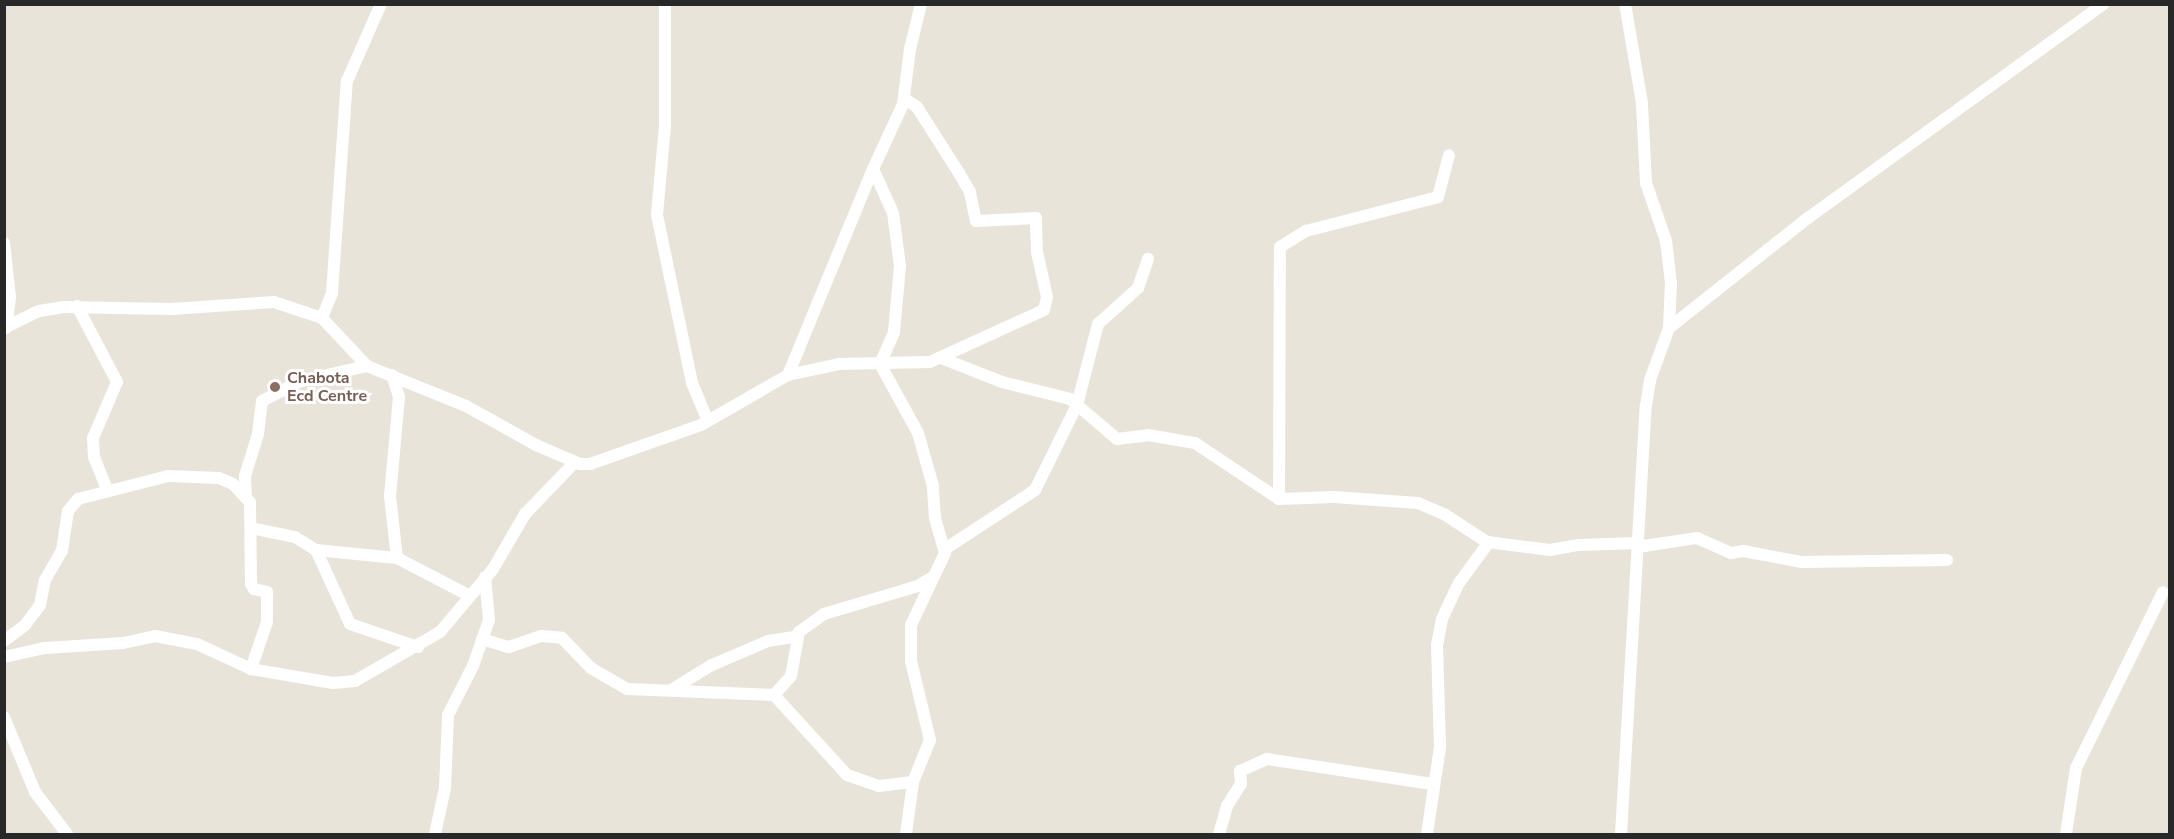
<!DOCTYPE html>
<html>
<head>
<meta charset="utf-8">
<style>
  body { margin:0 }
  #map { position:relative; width:2174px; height:839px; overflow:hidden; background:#e9e4da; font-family:"Nunito Sans",sans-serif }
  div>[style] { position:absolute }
  .minor>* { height:12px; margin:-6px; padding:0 6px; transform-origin:6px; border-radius:6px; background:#fff }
  .dots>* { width:16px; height:16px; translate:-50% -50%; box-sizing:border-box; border:3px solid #fff; border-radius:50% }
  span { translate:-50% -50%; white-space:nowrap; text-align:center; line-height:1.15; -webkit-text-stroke:6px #fff; paint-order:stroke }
  .education-label { font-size:16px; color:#785e54; font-weight:700 }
  .left { translate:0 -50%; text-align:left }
  .frame { position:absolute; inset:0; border:6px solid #282828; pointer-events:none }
</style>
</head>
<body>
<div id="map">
  <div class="minor">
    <div style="left:665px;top:4px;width:121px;rotate:90deg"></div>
    <div style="left:665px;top:125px;width:90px;rotate:95.1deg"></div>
    <div style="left:657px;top:215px;width:172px;rotate:78.2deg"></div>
    <div style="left:692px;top:383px;width:41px;rotate:67.2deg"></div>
    <div style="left:4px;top:243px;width:54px;rotate:83.7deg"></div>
    <div style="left:10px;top:297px;width:31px;rotate:97deg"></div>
    <div style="left:77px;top:306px;width:86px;rotate:62.2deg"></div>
    <div style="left:117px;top:382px;width:61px;rotate:113.2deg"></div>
    <div style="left:93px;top:438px;width:19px;rotate:87deg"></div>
    <div style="left:94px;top:457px;width:35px;rotate:68deg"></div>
    <div style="left:322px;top:318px;width:27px;rotate:-68deg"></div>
    <div style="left:332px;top:293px;width:213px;rotate:-86deg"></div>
    <div style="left:347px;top:81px;width:84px;rotate:-66.2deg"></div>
    <div style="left:4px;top:328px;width:39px;rotate:-26deg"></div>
    <div style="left:39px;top:311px;width:24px;rotate:-9deg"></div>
    <div style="left:63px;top:307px;width:108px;rotate:1.1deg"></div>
    <div style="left:171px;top:309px;width:103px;rotate:-3.9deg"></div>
    <div style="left:274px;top:302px;width:51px;rotate:18.4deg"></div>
    <div style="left:322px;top:318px;width:66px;rotate:46.8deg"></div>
    <div style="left:367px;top:366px;width:107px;rotate:22deg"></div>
    <div style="left:466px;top:406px;width:80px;rotate:29.1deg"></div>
    <div style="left:536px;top:445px;width:48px;rotate:23.4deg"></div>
    <div style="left:580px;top:464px;width:10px"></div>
    <div style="left:590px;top:464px;width:118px;rotate:-19.4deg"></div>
    <div style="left:701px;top:425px;width:100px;rotate:-29.9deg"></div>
    <div style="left:788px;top:375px;width:52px;rotate:-12.2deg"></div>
    <div style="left:839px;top:364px;width:91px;rotate:-1.3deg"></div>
    <div style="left:930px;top:362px;width:125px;rotate:-24.5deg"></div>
    <div style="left:1044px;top:310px;width:13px;rotate:-77deg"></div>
    <div style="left:1047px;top:297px;width:46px;rotate:-102.5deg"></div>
    <div style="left:1037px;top:252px;width:34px;rotate:-92deg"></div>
    <div style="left:1036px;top:218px;width:60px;rotate:177.1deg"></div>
    <div style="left:976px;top:221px;width:30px;rotate:-102deg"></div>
    <div style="left:970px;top:192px;width:22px;rotate:-120deg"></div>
    <div style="left:959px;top:173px;width:78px;rotate:-122.5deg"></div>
    <div style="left:917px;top:107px;width:14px;rotate:-146deg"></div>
    <div style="left:1669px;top:328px;width:177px;rotate:-38.4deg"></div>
    <div style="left:1808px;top:218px;width:365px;rotate:-35.9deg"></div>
    <div style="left:941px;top:358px;width:66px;rotate:21.5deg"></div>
    <div style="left:1002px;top:382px;width:70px;rotate:14deg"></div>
    <div style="left:1070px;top:399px;width:62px;rotate:40.4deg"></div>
    <div style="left:1117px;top:439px;width:31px;rotate:-7deg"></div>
    <div style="left:1148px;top:435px;width:48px;rotate:9.7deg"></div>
    <div style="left:1195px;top:443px;width:101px;rotate:33.7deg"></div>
    <div style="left:1279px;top:499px;width:55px;rotate:-2.1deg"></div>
    <div style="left:1334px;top:497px;width:84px;rotate:4.1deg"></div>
    <div style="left:1418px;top:503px;width:28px;rotate:23deg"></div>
    <div style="left:1444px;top:514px;width:51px;rotate:33.1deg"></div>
    <div style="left:1487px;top:542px;width:64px;rotate:7.2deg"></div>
    <div style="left:1550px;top:550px;width:29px;rotate:-10deg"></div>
    <div style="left:1579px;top:545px;width:59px;rotate:-1.9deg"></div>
    <div style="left:1638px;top:543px;width:7px;rotate:27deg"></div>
    <div style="left:1644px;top:546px;width:54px;rotate:-8.6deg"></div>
    <div style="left:1697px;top:538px;width:37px;rotate:24deg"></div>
    <div style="left:1731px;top:553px;width:12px;rotate:-9deg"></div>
    <div style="left:1743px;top:551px;width:59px;rotate:10.7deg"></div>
    <div style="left:1801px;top:562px;width:146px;rotate:-0.8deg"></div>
    <div style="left:392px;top:375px;width:23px;rotate:72deg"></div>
    <div style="left:399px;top:397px;width:99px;rotate:95.2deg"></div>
    <div style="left:390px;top:496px;width:62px;rotate:83.6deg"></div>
    <div style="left:788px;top:375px;width:223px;rotate:-67.6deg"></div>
    <div style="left:246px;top:498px;width:22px;rotate:-93deg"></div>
    <div style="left:245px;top:476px;width:44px;rotate:-72.8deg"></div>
    <div style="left:258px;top:434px;width:33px;rotate:-83deg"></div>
    <div style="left:262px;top:401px;width:44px;rotate:-27.1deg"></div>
    <div style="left:301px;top:381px;width:68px;rotate:-12.8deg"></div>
    <div style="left:1279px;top:499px;width:252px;rotate:-89.8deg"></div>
    <div style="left:1280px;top:247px;width:31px;rotate:-32deg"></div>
    <div style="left:1306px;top:231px;width:136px;rotate:-14.4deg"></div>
    <div style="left:1438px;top:197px;width:43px;rotate:-75.3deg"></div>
    <div style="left:251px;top:528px;width:45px;rotate:11.6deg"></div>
    <div style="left:295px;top:537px;width:25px;rotate:32deg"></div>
    <div style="left:316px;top:550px;width:81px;rotate:5.6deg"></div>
    <div style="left:397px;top:558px;width:80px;rotate:27.5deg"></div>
    <div style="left:945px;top:549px;width:108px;rotate:-33.2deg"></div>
    <div style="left:1035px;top:490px;width:95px;rotate:-63.7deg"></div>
    <div style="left:1077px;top:405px;width:84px;rotate:-75.5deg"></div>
    <div style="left:1098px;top:324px;width:54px;rotate:-42deg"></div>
    <div style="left:1138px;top:288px;width:31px;rotate:-71deg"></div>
    <div style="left:316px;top:550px;width:81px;rotate:65.3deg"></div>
    <div style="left:350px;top:624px;width:72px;rotate:18.7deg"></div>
    <div style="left:482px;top:639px;width:28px;rotate:17deg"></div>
    <div style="left:509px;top:647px;width:34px;rotate:-19deg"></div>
    <div style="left:541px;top:636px;width:21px;rotate:5deg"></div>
    <div style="left:562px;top:638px;width:42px;rotate:46deg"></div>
    <div style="left:591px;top:668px;width:42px;rotate:30.3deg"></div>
    <div style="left:627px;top:689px;width:147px;rotate:2.3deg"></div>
    <div style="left:774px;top:695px;width:108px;rotate:47.6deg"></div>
    <div style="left:847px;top:775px;width:34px;rotate:19deg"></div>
    <div style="left:879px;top:786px;width:34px;rotate:-7deg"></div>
    <div style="left:4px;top:641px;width:26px;rotate:-37deg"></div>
    <div style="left:25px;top:625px;width:25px;rotate:-53deg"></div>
    <div style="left:40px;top:605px;width:25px;rotate:-79deg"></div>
    <div style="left:45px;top:580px;width:34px;rotate:-60deg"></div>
    <div style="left:62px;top:551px;width:40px;rotate:-81.5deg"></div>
    <div style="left:68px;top:511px;width:16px;rotate:-50deg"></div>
    <div style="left:78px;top:499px;width:93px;rotate:-14.3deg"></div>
    <div style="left:168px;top:476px;width:51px;rotate:2.2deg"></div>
    <div style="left:219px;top:478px;width:15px;rotate:23deg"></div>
    <div style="left:233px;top:484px;width:25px;rotate:47deg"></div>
    <div style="left:250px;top:502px;width:82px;rotate:89.3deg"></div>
    <div style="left:251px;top:584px;width:6px;rotate:59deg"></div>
    <div style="left:254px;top:589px;width:13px;rotate:13deg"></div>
    <div style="left:267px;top:592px;width:30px;rotate:90deg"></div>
    <div style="left:267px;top:622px;width:50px;rotate:108.8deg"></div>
    <div style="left:4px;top:657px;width:42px;rotate:-12.4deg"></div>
    <div style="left:45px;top:648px;width:78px;rotate:-3.7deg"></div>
    <div style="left:123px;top:643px;width:33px;rotate:-12deg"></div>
    <div style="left:155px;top:636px;width:43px;rotate:10.8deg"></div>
    <div style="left:197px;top:644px;width:60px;rotate:24.8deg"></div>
    <div style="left:251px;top:669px;width:83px;rotate:9.7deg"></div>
    <div style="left:333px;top:683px;width:22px;rotate:-5deg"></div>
    <div style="left:355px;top:681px;width:98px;rotate:-30deg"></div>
    <div style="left:440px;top:632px;width:82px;rotate:-49.9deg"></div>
    <div style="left:493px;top:569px;width:64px;rotate:-59.8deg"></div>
    <div style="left:525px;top:514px;width:72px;rotate:-46.1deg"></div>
    <div style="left:671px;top:690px;width:48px;rotate:-31.4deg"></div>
    <div style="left:712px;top:665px;width:61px;rotate:-23.2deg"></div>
    <div style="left:768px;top:641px;width:30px;rotate:-9deg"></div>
    <div style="left:774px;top:695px;width:25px;rotate:-48deg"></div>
    <div style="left:791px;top:676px;width:45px;rotate:-79.7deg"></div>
    <div style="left:799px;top:632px;width:31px;rotate:-36deg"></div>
    <div style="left:824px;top:614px;width:98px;rotate:-16.6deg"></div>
    <div style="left:918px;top:586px;width:17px;rotate:-31deg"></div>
    <div style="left:4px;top:717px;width:81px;rotate:67.5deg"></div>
    <div style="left:35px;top:792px;width:53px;rotate:52.7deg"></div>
    <div style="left:435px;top:834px;width:47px;rotate:-77.7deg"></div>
    <div style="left:445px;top:788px;width:73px;rotate:-87.6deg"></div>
    <div style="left:448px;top:715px;width:55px;rotate:-63deg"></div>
    <div style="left:473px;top:666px;width:49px;rotate:-70.8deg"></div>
    <div style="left:489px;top:620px;width:43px;rotate:-95.3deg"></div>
    <div style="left:906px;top:834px;width:52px;rotate:-82.3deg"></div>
    <div style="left:913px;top:782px;width:45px;rotate:-68deg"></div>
    <div style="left:930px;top:740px;width:81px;rotate:-103.5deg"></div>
    <div style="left:911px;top:661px;width:36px;rotate:-90deg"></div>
    <div style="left:911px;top:625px;width:80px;rotate:-64.7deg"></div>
    <div style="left:945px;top:553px;width:36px;rotate:-106deg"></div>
    <div style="left:935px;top:518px;width:32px;rotate:-94deg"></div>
    <div style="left:933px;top:486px;width:55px;rotate:-105.8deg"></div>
    <div style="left:918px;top:433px;width:79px;rotate:-118.8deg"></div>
    <div style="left:880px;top:364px;width:35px;rotate:-66deg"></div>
    <div style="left:894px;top:332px;width:66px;rotate:-84.8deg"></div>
    <div style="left:900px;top:266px;width:53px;rotate:-97.5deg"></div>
    <div style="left:893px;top:213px;width:48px;rotate:-114.4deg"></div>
    <div style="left:873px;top:169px;width:72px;rotate:-65.2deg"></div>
    <div style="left:903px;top:104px;width:55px;rotate:-82.7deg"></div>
    <div style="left:910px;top:49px;width:46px;rotate:-76.3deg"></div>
    <div style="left:1219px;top:834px;width:29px;rotate:-74deg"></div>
    <div style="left:1227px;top:806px;width:26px;rotate:-58deg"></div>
    <div style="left:1241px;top:784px;width:13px;rotate:-94deg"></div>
    <div style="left:1240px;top:771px;width:30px;rotate:-24deg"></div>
    <div style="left:1267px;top:759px;width:167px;rotate:8.6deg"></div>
    <div style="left:1427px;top:834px;width:88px;rotate:-81.5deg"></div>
    <div style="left:1440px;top:747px;width:102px;rotate:-91.7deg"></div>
    <div style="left:1437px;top:645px;width:26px;rotate:-79deg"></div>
    <div style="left:1442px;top:619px;width:40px;rotate:-65deg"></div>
    <div style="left:1459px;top:583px;width:51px;rotate:-53.8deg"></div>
    <div style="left:1621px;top:834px;width:429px;rotate:-86.7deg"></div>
    <div style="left:1646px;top:406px;width:26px;rotate:-81deg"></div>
    <div style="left:1650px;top:380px;width:55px;rotate:-69.9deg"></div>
    <div style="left:1669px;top:328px;width:45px;rotate:-87.5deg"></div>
    <div style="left:1671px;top:283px;width:42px;rotate:-96.8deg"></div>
    <div style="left:1666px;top:241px;width:61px;rotate:-109deg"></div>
    <div style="left:1646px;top:183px;width:80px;rotate:-92.9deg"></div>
    <div style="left:1642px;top:103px;width:100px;rotate:-99.7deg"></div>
    <div style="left:2066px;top:834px;width:67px;rotate:-81.4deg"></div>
    <div style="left:2076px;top:768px;width:196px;rotate:-63.7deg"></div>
  </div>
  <div class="dots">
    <div style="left:275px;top:387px;background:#8d6e63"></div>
  </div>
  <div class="education-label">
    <span class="left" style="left:287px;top:387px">Chabota<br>Ecd Centre</span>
  </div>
  <div class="frame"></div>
</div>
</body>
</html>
